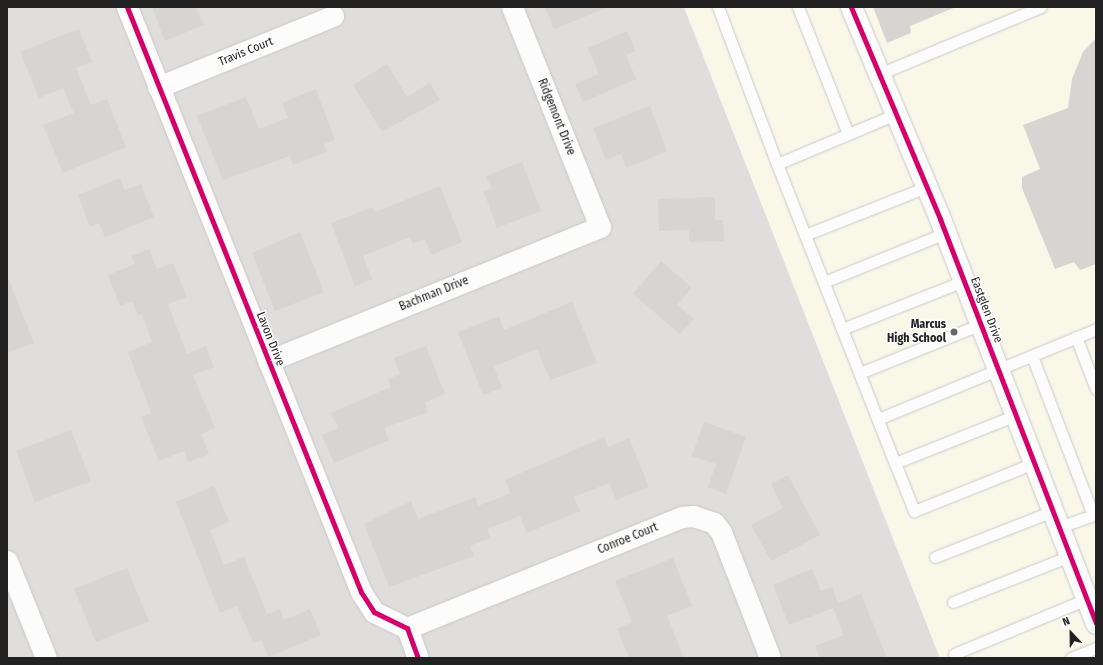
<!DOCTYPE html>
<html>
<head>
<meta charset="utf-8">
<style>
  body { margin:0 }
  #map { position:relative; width:1103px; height:665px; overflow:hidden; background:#f0eeeb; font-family:"Fira Sans Condensed",sans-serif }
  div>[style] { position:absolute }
  .residential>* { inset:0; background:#dfdedc }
  .education>* { inset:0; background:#f8f7e8 }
  .building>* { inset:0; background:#d7d4d2 }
  .roads { filter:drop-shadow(0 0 1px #c9c8c7) drop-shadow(0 0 1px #c9c8c7) }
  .lane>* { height:11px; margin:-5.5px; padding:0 5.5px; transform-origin:5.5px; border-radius:5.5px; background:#fdfcfc }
  .street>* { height:21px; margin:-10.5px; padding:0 10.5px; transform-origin:10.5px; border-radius:10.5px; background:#fdfcfc }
  .cycleway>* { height:5px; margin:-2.5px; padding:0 2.5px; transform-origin:2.5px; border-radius:2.5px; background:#d6006c }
  .dots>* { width:11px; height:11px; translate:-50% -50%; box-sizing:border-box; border:2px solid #fff; border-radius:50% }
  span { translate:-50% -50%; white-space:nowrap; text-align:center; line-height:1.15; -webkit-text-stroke:3px #fff; paint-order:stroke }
  .street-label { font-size:12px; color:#222 }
  .poi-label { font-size:12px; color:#222; font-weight:700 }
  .right { translate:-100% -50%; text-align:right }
  .frame { position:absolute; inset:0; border:8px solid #222; pointer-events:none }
  .north { position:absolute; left:1051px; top:613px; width:40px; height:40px; -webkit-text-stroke:3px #fff; paint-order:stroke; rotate:338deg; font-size:11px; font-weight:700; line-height:16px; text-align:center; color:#222 }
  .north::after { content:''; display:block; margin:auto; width:14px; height:18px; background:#222; clip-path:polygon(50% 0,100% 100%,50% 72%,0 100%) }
</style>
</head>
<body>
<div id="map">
  <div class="residential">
    <div style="clip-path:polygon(7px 7px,684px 7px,940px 658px,7px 658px)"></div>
  </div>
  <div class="education">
    <div style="clip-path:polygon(684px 7px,1096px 7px,1096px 658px,940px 658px)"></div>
  </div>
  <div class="building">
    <div style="clip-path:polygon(152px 7px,196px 7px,204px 25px,165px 41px)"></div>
    <div style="clip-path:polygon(545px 7px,607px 7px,607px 8px,554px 29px)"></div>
    <div style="clip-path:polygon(873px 7px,956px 7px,910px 26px,911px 33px,887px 43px)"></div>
    <div style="clip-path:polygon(79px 29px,92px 62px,76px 68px,91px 105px,107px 99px,126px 147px,63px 173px,43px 125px,74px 113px,63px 88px,39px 98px,20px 52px)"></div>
    <div style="clip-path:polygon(627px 31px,636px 51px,626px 55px,636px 79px,583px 102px,575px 84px,599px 74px,588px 48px)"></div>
    <div style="clip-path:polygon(1096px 38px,1096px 264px,1080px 270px,1074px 262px,1055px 269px,1022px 188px,1022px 177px,1040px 169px,1023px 125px,1068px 108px,1072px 79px,1083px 52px)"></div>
    <div style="clip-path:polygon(387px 64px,407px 97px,430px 83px,440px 100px,382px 132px,353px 85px)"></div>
    <div style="clip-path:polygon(316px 89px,335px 140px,324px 144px,327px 152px,293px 165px,290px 156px,223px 180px,197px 116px,246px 97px,259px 129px,288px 118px,282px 103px)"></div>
    <div style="clip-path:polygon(650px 106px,667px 151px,626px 168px,621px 154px,606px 160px,593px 128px)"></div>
    <div style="clip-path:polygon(522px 162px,541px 211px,497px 228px,484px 192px,492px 189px,486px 176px)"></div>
    <div style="clip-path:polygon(120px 178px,125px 190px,141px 184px,154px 217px,105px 237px,99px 223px,90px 227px,78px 195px)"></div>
    <div style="clip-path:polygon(440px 186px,462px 242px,431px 255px,425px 239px,413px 244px,410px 237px,363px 256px,372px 279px,355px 286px,331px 223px,373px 207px,375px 212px)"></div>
    <div style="clip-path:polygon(715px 197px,715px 220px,723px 220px,724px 241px,689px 242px,689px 230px,659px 231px,658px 199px)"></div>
    <div style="clip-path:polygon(300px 232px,324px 292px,275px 311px,252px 253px)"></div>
    <div style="clip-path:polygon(149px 249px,157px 269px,173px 263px,187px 297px,168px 304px,187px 354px,206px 346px,214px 367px,193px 375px,215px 428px,201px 434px,209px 454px,188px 462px,184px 451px,159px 461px,141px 417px,151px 413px,128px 352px,152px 342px,142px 314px,138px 316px,132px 301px,120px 306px,108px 275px,135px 264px,132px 256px)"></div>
    <div style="clip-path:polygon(661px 261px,692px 288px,677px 305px,694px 319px,680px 334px,633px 294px)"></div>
    <div style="clip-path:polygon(7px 275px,34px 343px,7px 353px)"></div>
    <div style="clip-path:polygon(572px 302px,597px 363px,550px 380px,537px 349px,494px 366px,502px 388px,483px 395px,458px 332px,499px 316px,504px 330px)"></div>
    <div style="clip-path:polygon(426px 346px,445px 394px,425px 402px,428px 412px,384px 428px,389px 440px,334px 463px,322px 435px,338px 428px,331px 413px,391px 387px,388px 379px,400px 374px,394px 358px)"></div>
    <div style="clip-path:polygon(704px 422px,746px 437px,726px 494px,708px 487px,716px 464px,692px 456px)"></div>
    <div style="clip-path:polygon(71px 430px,91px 481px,35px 502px,16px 451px)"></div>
    <div style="clip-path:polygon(604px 437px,608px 447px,629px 438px,649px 487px,616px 500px,609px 483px,574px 497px,580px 511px,527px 533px,520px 516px,487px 529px,490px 538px,470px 546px,474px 556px,389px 587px,364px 524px,411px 501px,418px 519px,475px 497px,478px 506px,511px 493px,505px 480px)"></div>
    <div style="clip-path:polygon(788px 475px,820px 535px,771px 561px,751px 525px,783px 508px,771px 484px)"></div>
    <div style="clip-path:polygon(214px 486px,229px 522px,210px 530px,224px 565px,244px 557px,267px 614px,280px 609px,284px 620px,310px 609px,321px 635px,268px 657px,261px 640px,253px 643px,237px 606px,220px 613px,176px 502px)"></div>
    <div style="clip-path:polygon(673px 558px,692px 606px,667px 616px,684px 658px,629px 658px,617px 629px,632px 622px,615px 581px)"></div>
    <div style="clip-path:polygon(127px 568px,149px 621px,96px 642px,74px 589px)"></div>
    <div style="clip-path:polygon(812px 569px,821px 591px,832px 587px,838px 603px,861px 594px,887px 658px,820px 658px,815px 646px,844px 635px,833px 608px,789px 625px,773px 585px)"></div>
  </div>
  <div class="roads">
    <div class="lane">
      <div style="left:718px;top:7px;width:168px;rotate:69.4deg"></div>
      <div style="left:798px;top:7px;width:136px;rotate:68.5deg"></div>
      <div style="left:879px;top:74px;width:175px;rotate:-22.5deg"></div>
      <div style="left:896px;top:114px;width:129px;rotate:157.2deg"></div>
      <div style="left:777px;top:164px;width:321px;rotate:68.5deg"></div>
      <div style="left:895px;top:463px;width:52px;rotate:68.4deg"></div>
      <div style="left:914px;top:511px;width:129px;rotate:-21.8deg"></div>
      <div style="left:805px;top:235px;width:131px;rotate:-21.5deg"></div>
      <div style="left:824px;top:282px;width:131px;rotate:-22deg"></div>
      <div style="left:842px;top:329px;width:131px;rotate:-21.5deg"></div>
      <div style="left:1076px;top:337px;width:56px;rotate:69deg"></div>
      <div style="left:1032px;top:356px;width:170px;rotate:69deg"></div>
      <div style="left:860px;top:373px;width:131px;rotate:-22deg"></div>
      <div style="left:878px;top:419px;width:236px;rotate:-22.4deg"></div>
      <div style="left:895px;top:463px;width:130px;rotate:-21.6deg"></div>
      <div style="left:1059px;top:527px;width:39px;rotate:-19deg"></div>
      <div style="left:935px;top:557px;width:127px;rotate:-21.3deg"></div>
      <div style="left:953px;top:602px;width:126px;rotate:-21.5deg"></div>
      <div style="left:954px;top:654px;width:144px;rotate:-22.5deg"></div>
      <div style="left:1071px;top:658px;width:27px;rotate:-22deg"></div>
    </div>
    <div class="street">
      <div style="left:127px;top:7px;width:630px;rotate:68.2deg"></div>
      <div style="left:361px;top:592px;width:24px;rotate:57deg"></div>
      <div style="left:374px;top:612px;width:37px;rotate:26deg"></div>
      <div style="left:407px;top:628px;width:32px;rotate:70deg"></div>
      <div style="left:851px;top:7px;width:230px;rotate:67.2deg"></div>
      <div style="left:940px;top:219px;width:433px;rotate:68.9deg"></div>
      <div style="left:158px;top:87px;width:189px;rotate:-22.1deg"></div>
      <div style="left:268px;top:361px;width:358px;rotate:-22deg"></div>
      <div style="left:600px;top:227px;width:237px;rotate:-111.8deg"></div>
      <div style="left:7px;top:561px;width:105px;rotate:68.1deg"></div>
      <div style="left:407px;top:628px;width:297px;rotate:-22deg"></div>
      <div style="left:682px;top:517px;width:11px;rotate:-5deg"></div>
      <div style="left:693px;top:516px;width:22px;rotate:18deg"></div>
      <div style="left:714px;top:523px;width:11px;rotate:52deg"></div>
      <div style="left:721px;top:532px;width:135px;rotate:68.7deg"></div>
    </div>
  </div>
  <div class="cycleway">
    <div style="left:127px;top:7px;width:630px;rotate:68.2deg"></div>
    <div style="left:361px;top:592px;width:24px;rotate:57deg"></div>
    <div style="left:374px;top:612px;width:37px;rotate:26deg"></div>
    <div style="left:407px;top:628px;width:32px;rotate:70deg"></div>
    <div style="left:851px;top:7px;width:230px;rotate:67.2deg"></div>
    <div style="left:940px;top:219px;width:433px;rotate:68.9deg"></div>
  </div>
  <div class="dots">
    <div style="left:954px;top:332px;background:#6a6968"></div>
  </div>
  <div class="street-label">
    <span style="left:246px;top:52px;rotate:-22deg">Travis Court</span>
    <span style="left:556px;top:117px;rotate:68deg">Ridgemont Drive</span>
    <span style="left:434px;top:294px;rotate:-22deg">Bachman Drive</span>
    <span style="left:986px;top:310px;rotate:69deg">Eastglen Drive</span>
    <span style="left:270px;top:339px;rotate:68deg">Lavon Drive</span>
    <span style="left:628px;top:539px;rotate:-22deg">Conroe Court</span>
  </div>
  <div class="poi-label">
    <span class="right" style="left:946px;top:332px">Marcus<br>High School</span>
  </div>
  <div class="frame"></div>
  <div class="north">N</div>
</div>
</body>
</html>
